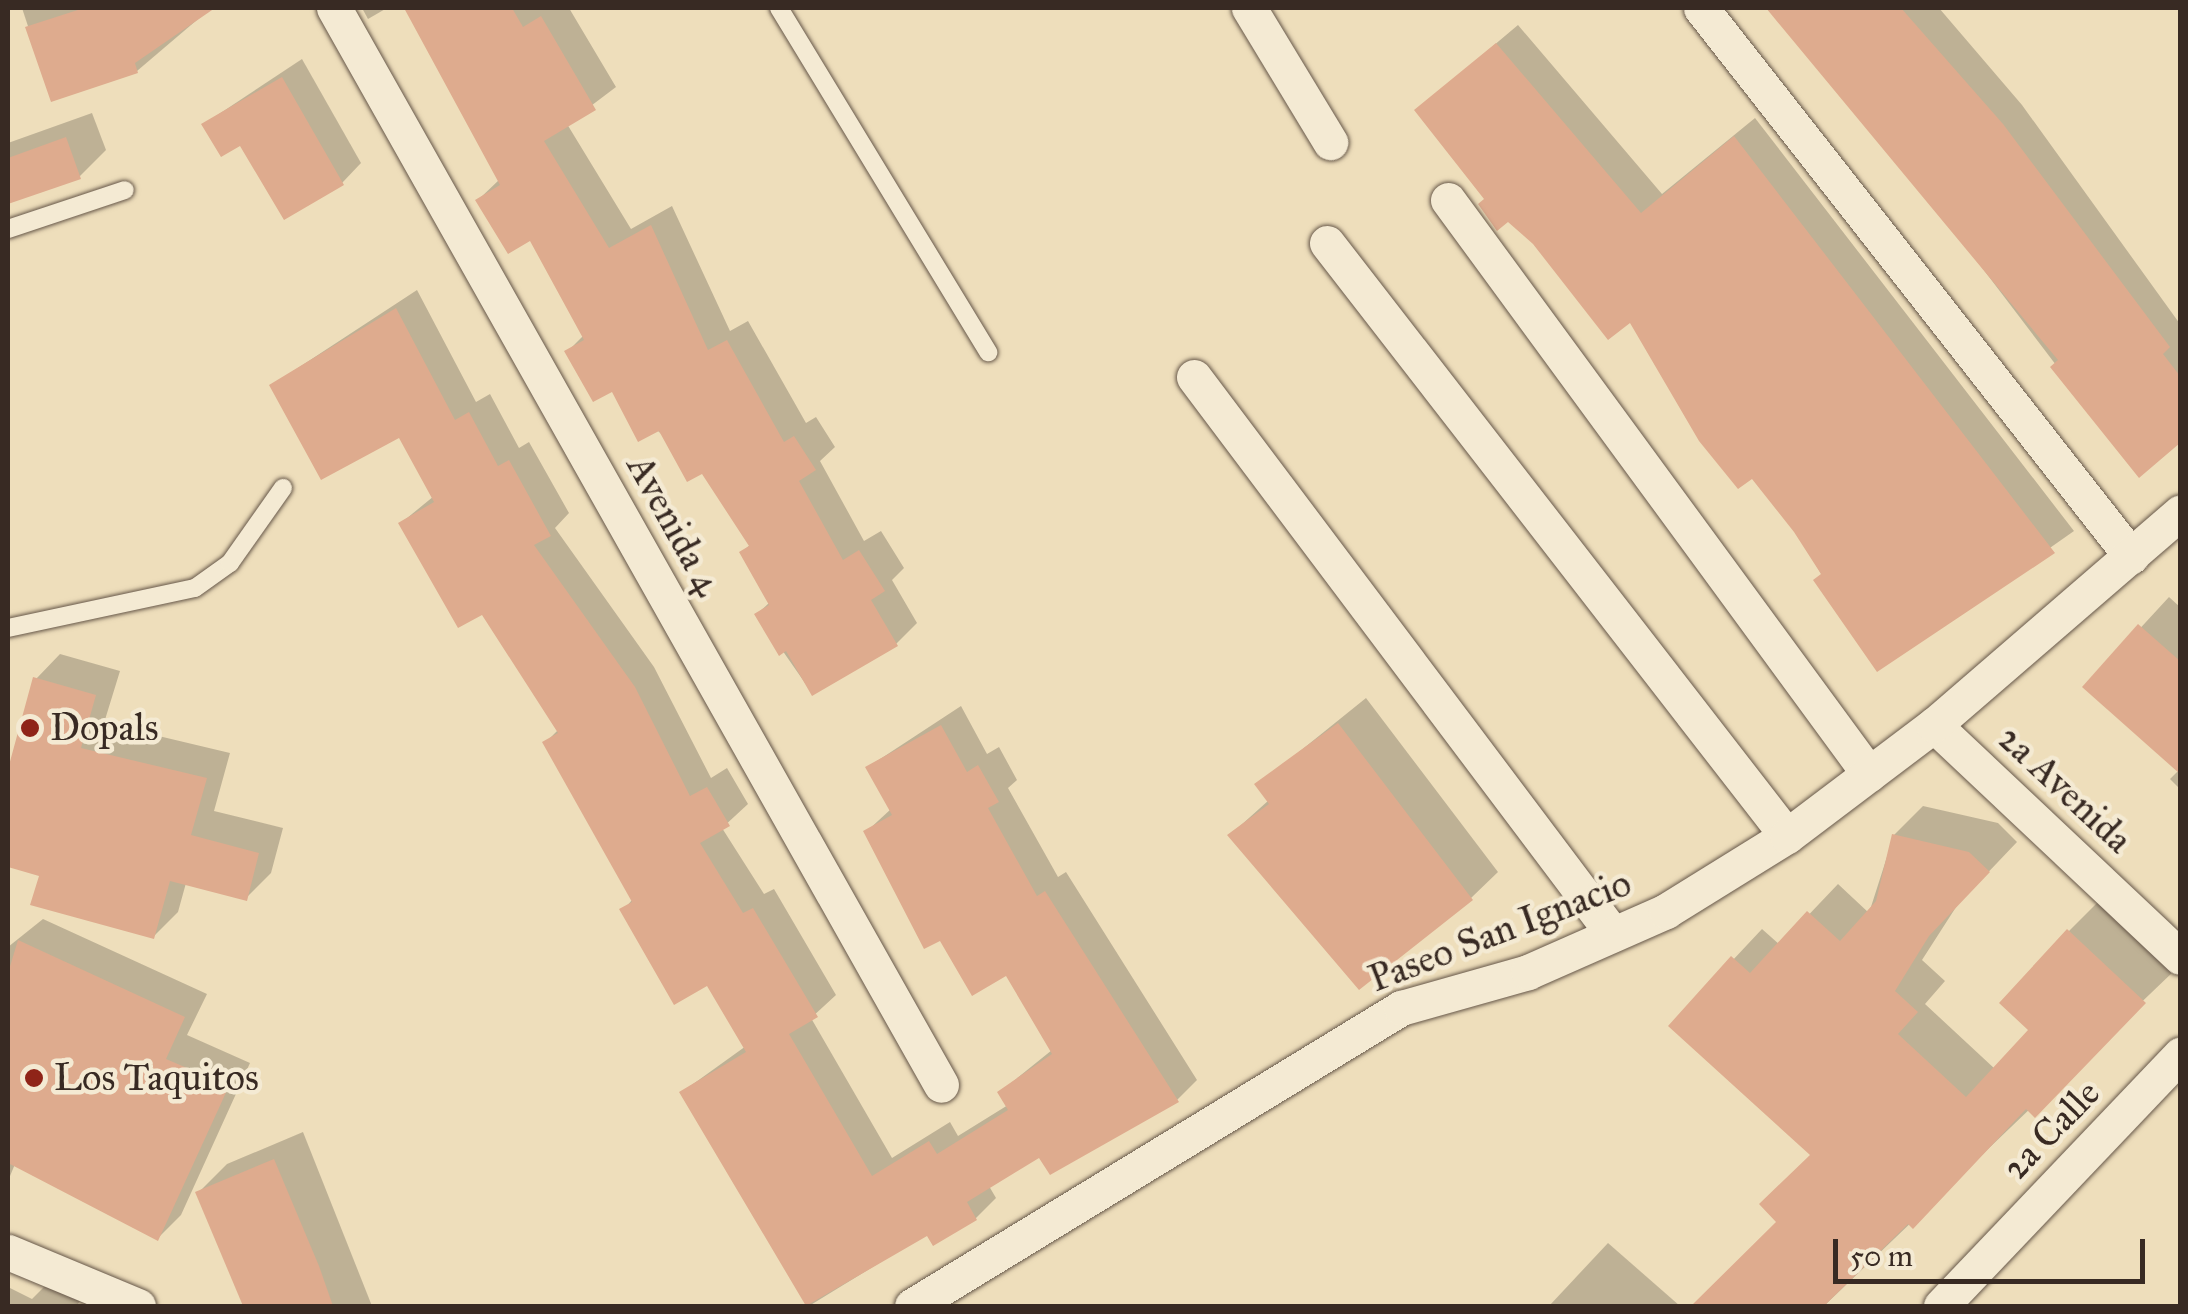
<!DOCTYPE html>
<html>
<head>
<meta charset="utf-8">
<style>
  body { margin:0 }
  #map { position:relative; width:2188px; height:1314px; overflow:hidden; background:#eedebb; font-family:"IM FELL Great Primer",serif }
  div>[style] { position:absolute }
  .shadow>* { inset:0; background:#0003 }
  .building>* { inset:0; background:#deab8e }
  .roads { filter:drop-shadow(0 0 2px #665749) drop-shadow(0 0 2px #665749) }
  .lane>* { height:18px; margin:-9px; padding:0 9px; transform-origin:9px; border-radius:9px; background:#f4ead3 }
  .street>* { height:35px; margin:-17.5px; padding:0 17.5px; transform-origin:17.5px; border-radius:17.5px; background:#f4ead3 }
  .dots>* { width:28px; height:28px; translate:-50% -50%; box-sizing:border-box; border:5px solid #f4ead3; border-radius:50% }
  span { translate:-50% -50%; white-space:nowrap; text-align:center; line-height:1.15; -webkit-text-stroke:9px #f4ead3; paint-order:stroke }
  .street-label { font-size:38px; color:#382a23 }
  .poi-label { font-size:38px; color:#382a23 }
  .left { translate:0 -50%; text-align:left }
  .frame { position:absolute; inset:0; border:10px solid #382a23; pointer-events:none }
  .scale { position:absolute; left:1833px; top:1239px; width:312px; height:45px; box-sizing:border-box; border:5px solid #382a23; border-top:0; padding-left:12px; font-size:30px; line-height:35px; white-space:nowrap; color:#382a23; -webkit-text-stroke:8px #f4ead3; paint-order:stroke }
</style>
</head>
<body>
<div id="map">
  <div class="shadow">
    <div style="clip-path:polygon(22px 8px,211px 8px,137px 71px,52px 99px)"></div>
    <div style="clip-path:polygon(362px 8px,387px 8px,368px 19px)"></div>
    <div style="clip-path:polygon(407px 8px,569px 8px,616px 87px,567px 124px,631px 229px,672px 206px,730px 331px,748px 321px,806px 423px,816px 417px,835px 447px,820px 461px,864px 541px,881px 531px,904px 568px,892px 580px,917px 623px,896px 644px,812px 693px,757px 614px,770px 602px,742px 552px,751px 544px,703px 471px,568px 351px,584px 335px,531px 238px,478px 200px,500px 179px)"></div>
    <div style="clip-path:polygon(1769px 8px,1939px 8px,2022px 105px,2180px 324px,2180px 440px,2139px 474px,1913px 177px)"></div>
    <div style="clip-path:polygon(1518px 25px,1662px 194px,1755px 118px,2074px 531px,1877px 669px,1796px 531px,1630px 319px,1487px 198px,1417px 110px)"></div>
    <div style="clip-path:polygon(302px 59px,361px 163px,342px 183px,204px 124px)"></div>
    <div style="clip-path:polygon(92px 113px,106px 150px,79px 177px,8px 202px,8px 143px)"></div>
    <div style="clip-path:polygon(417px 290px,476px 402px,490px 394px,519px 448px,529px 442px,569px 513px,555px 528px,654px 667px,711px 778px,727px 768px,748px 804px,722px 828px,764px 894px,774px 889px,836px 995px,811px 1018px,892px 1158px,950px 1122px,958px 1136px,1008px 1105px,1000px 1092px,1052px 1050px,1007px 973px,941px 937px,866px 832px,891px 809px,868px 767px,961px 706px,987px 754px,999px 747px,1017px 780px,1008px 788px,1058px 877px,1066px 872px,1197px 1080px,1177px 1100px,1040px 1154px,989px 1186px,996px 1198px,976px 1218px,934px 1243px,928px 1233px,809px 1306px,682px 1092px,746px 1046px,708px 983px,623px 910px,633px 899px,545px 743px,559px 729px,483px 612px,401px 523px,434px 496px,400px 435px,272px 385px)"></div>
    <div style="clip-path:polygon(2169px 597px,2180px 607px,2180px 789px,2170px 779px,2180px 769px,2086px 687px)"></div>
    <div style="clip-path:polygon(60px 654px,120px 671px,104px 723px,230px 753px,214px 811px,283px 828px,271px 873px,246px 898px,186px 883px,178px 912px,153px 937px,43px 874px,8px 864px,8px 771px,36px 679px)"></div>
    <div style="clip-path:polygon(1366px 698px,1498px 872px,1471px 898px,1230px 835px,1269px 800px,1258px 785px)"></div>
    <div style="clip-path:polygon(1923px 806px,1998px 823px,2017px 842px,1958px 904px,1922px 960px,1945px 981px,1925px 1004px,1995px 1069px,2031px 1030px,2069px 931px,2098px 902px,2173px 972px,1824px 1306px,1702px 1306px,1779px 1222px,1813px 1154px,1671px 1026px,1762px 929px,1780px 945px,1838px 884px,1869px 913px,1894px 835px)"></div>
    <div style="clip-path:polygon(43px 919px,207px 994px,187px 1035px,250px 1063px,181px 1215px,158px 1238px,15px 1164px,8px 1181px,8px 947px)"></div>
    <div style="clip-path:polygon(303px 1132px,372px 1306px,255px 1306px,198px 1193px,227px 1164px)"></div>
    <div style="clip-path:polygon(1608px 1243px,1680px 1306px,1549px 1306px)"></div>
    <div style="clip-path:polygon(53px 1278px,84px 1293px,77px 1306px,8px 1306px,8px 1287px,32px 1299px)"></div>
  </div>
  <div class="building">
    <div style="clip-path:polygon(84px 8px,215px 8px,135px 63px,138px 73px,51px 102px,25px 27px)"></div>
    <div style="clip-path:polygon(404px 8px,512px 8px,523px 27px,541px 16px,596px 110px,544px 141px,609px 248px,651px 225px,708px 350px,727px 340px,784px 442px,794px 436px,816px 470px,799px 481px,843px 560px,859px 550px,885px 591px,871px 600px,898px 646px,812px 696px,786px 651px,779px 656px,754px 614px,769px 605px,739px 552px,749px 546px,702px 474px,687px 482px,659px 431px,638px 442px,612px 392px,593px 402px,564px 351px,584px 340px,530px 241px,508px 254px,475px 200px,500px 185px)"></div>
    <div style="clip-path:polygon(1766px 8px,1901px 8px,2003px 124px,2170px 347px,2163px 354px,2180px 376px,2180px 443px,2139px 478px,2050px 367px,2058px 360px)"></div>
    <div style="clip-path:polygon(1496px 43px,1641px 213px,1734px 136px,2055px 553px,1877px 672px,1813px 580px,1821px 574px,1794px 532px,1752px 479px,1738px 489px,1699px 441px,1630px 323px,1608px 340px,1533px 244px,1508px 222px,1497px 231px,1478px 204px,1484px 199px,1414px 110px)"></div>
    <div style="clip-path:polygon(282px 77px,344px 185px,284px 220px,240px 146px,221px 157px,201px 124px)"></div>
    <div style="clip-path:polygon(66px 137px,81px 179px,8px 204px,8px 158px)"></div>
    <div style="clip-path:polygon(396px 308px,455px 420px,469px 412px,498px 466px,509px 460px,551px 536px,534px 545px,635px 687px,690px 796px,707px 787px,730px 826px,700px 843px,743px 913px,753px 908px,818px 1017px,789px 1034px,872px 1176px,929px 1141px,937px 1154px,1008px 1110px,997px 1092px,1052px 1054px,1006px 976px,972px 996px,940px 941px,924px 949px,863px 831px,892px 815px,865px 767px,941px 725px,967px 772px,978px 765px,999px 802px,988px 808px,1037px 896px,1045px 891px,1179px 1102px,1050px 1175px,1039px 1158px,967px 1202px,977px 1220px,933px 1246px,927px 1236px,806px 1306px,679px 1092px,746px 1052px,707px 986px,674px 1005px,619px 909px,632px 902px,542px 742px,558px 733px,482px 615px,458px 628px,398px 523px,434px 502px,399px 438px,321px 480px,269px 385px)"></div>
    <div style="clip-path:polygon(2138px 624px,2180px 661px,2180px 774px,2082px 687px)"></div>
    <div style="clip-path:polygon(33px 677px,96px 695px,81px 748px,207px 778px,191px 835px,259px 853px,247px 901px,170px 881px,154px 939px,30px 905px,39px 876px,8px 867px,8px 769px)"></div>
    <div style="clip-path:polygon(1338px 723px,1473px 900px,1359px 990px,1227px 835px,1269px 804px,1254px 784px)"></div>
    <div style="clip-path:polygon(1892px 834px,1969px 852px,1990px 872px,1929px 936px,1895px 991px,1918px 1012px,1898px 1034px,1966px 1097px,2028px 1030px,1999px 1003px,2067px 929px,2146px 1003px,2035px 1118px,2026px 1109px,1913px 1229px,1908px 1224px,1824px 1306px,1691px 1306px,1776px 1222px,1759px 1204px,1810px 1155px,1668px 1026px,1731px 956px,1750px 973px,1807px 911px,1840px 941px,1876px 901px)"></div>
    <div style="clip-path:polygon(18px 940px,185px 1017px,166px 1059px,229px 1086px,158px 1241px,8px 1163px,8px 973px)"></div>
    <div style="clip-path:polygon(274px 1159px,319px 1266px,333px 1306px,243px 1306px,195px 1192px)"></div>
  </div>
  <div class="roads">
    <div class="lane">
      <div style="left:779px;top:8px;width:403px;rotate:58.7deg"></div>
      <div style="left:8px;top:229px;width:123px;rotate:-18.4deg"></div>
      <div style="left:8px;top:628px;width:191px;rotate:-12.1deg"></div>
      <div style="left:195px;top:588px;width:43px;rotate:-35.5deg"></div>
      <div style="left:230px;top:563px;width:92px;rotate:-54.8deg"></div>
    </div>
    <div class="street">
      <div style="left:334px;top:8px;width:1236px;rotate:60.59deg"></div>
      <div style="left:1249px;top:8px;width:157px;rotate:58.8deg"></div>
      <div style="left:1701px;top:8px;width:697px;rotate:51.88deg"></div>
      <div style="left:1448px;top:200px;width:712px;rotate:53.74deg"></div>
      <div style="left:1327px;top:243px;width:750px;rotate:52.2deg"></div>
      <div style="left:1194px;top:377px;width:697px;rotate:53.05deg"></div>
      <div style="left:1934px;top:725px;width:338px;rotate:43.3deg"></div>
      <div style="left:8px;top:1252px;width:141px;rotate:22.6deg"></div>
      <div style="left:912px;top:1306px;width:573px;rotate:-31.36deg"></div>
      <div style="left:1401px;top:1008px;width:132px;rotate:-15.8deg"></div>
      <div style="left:1528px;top:972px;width:151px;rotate:-23.8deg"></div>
      <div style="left:1666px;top:911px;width:142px;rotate:-31.8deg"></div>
      <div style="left:1787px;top:836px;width:184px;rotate:-37.1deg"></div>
      <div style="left:1934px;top:725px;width:325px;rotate:-40.8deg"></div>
      <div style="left:1941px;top:1306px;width:347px;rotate:-46.4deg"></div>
    </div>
  </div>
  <div class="dots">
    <div style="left:30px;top:728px;background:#8f2418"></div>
    <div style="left:34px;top:1078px;background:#8f2418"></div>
  </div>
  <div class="street-label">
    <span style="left:674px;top:525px;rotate:61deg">Avenida 4</span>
    <span style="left:2065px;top:789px;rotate:43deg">2a Avenida</span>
    <span style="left:1500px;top:931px;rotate:-21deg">Paseo San Ignacio</span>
    <span style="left:2051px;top:1130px;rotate:-46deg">2a Calle</span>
  </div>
  <div class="poi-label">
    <span class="left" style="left:50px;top:728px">Dopals</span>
    <span class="left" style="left:54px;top:1078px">Los Taquitos</span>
  </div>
  <div class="frame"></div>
  <div class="scale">50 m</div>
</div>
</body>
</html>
